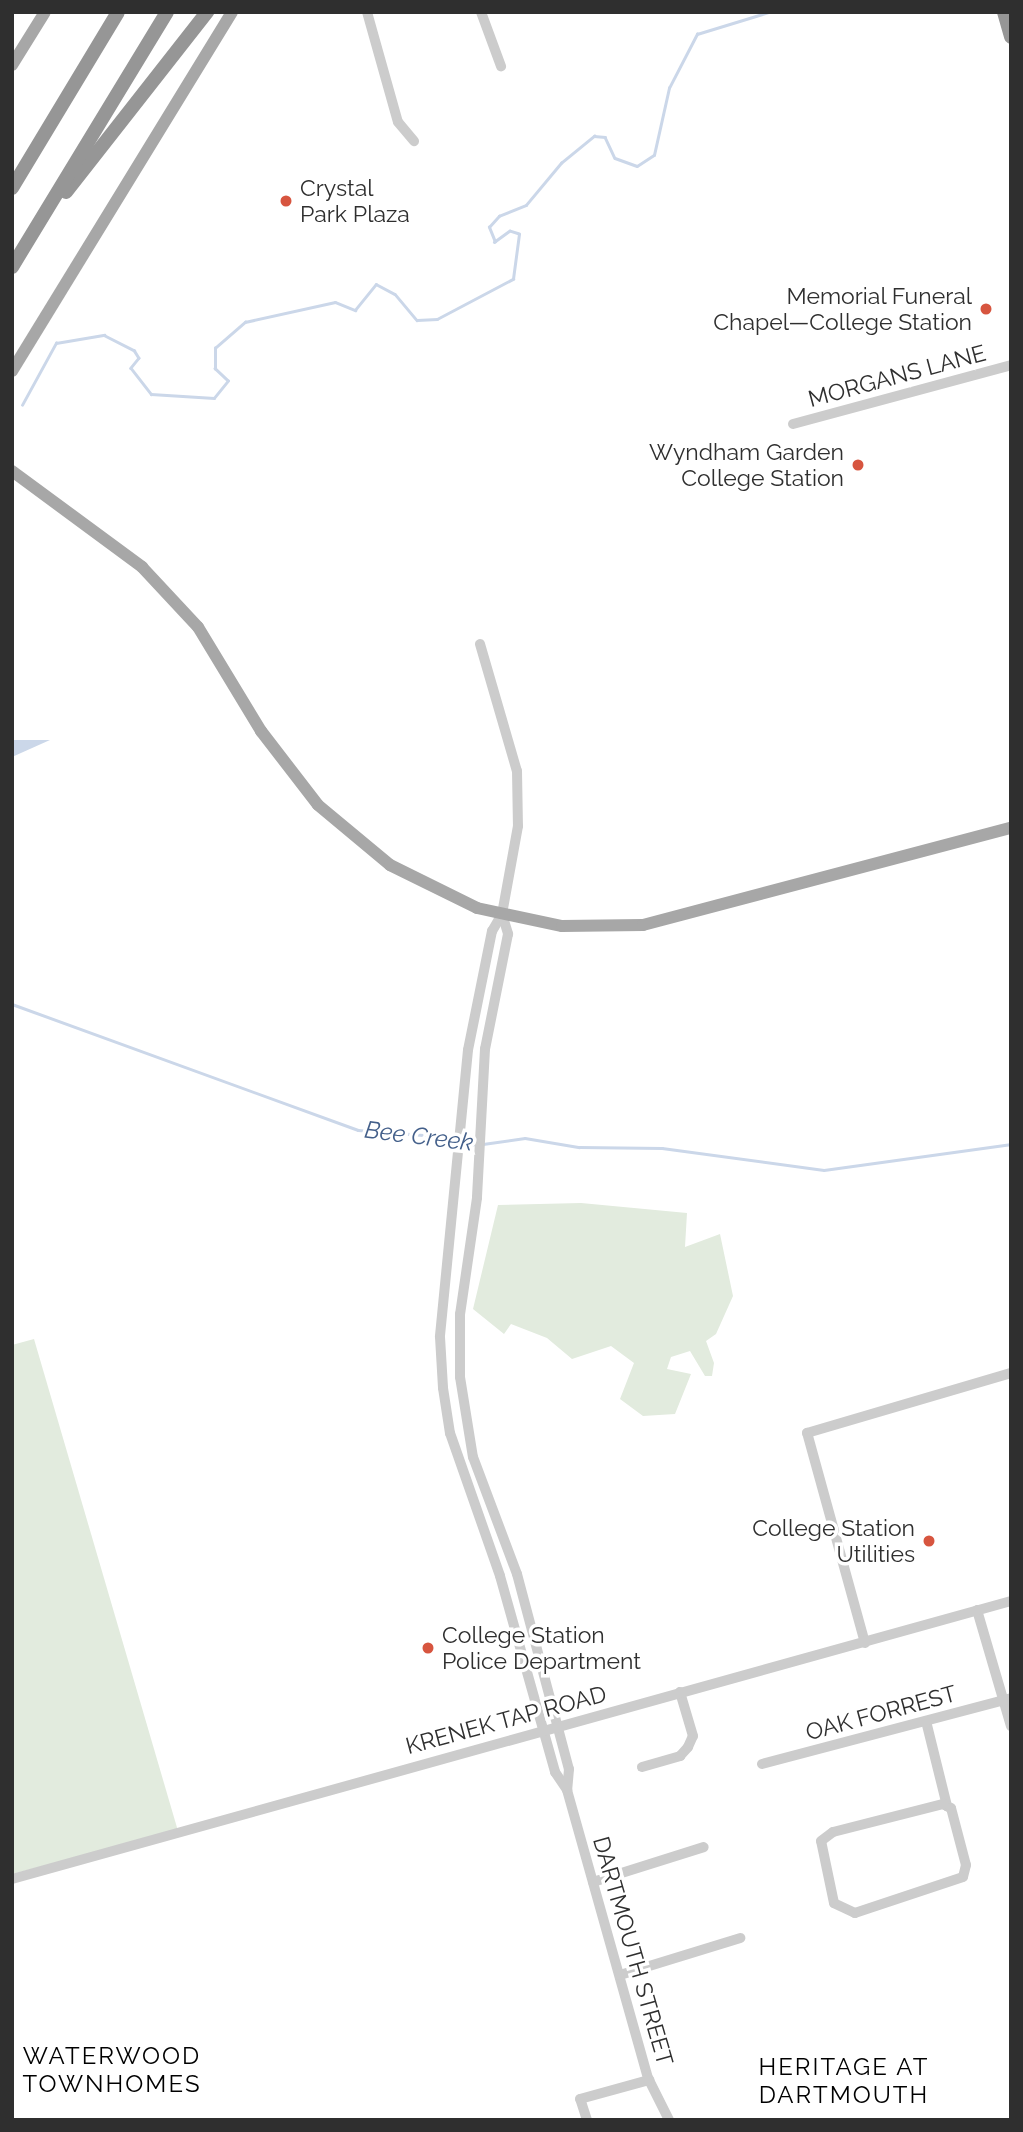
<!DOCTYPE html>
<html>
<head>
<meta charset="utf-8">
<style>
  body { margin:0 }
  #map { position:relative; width:1023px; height:2132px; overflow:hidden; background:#fff; font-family:Raleway,sans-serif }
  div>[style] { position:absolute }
  .green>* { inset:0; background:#e2ebde }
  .water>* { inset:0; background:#cbd7e9 }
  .stream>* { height:2.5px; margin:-1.25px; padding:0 1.25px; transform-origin:1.25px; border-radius:1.25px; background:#cbd7e9 }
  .minor>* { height:10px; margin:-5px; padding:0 5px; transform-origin:5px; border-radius:5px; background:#ccc }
  .major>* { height:12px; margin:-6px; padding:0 6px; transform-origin:6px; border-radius:6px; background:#a7a7a7 }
  .highway>* { height:14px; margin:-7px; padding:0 7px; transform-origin:7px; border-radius:7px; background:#969696 }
  .dots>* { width:19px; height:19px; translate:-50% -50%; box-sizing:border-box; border:4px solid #fff; border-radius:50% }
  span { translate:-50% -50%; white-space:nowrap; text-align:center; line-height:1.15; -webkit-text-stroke:7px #fff; paint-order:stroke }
  .poi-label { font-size:23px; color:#2f2f2f }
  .left { translate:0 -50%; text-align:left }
  .right { translate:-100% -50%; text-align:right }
  .street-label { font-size:23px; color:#2f2f2f }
  .water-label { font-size:24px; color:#435f8a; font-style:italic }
  .neighbourhood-label { font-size:24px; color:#000; letter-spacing:2px }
  .frame { position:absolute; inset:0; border:14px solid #2f2f2f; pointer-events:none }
</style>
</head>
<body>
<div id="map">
  <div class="green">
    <div style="clip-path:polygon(581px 1203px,687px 1213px,685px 1247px,720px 1234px,733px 1296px,716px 1334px,706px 1341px,714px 1363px,712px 1376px,705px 1376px,690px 1351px,671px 1357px,667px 1369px,691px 1374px,675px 1414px,643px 1416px,620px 1399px,634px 1363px,611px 1346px,572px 1359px,547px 1338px,511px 1324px,504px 1334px,473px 1309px,498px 1205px)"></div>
    <div style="clip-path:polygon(34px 1339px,178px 1831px,12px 1874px,12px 1345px)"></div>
  </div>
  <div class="water">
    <div style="clip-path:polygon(12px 740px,50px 740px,12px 757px)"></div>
  </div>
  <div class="stream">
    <div style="left:22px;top:405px;width:71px;rotate:-61.3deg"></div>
    <div style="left:56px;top:343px;width:49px;rotate:-9.5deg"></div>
    <div style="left:104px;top:335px;width:34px;rotate:27deg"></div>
    <div style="left:134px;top:350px;width:9px;rotate:58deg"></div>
    <div style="left:139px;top:358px;width:13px;rotate:129deg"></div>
    <div style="left:131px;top:368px;width:33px;rotate:52deg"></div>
    <div style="left:151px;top:394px;width:63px;rotate:3.6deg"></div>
    <div style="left:214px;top:398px;width:22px;rotate:-51deg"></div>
    <div style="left:228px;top:381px;width:18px;rotate:-137deg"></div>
    <div style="left:215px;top:369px;width:21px;rotate:-90deg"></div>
    <div style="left:215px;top:348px;width:40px;rotate:-41deg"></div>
    <div style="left:245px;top:322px;width:92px;rotate:-12.5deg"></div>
    <div style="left:335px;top:302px;width:22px;rotate:22deg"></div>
    <div style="left:355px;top:310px;width:33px;rotate:-51deg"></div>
    <div style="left:376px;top:284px;width:21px;rotate:28deg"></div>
    <div style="left:395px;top:294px;width:34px;rotate:50deg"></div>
    <div style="left:417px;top:320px;width:20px;rotate:-3deg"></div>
    <div style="left:437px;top:319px;width:86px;rotate:-27.8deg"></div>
    <div style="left:513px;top:279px;width:45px;rotate:-82.4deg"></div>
    <div style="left:519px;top:234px;width:9px;rotate:-162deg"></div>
    <div style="left:510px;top:231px;width:19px;rotate:144deg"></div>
    <div style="left:495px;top:242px;width:16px;rotate:-112deg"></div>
    <div style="left:489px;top:227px;width:15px;rotate:-48deg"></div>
    <div style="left:499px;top:216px;width:29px;rotate:-22deg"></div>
    <div style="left:526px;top:205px;width:55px;rotate:-50.2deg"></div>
    <div style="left:561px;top:163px;width:43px;rotate:-39.3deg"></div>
    <div style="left:594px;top:136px;width:11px;rotate:5deg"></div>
    <div style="left:605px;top:137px;width:23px;rotate:65deg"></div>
    <div style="left:615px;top:158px;width:23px;rotate:20deg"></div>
    <div style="left:637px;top:166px;width:20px;rotate:-33deg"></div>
    <div style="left:654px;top:155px;width:69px;rotate:-77.4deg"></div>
    <div style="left:669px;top:88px;width:61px;rotate:-62.6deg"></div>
    <div style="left:697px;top:34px;width:75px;rotate:-17deg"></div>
    <div style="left:12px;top:1004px;width:368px;rotate:20deg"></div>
    <div style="left:358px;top:1130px;width:65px;rotate:4.4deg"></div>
    <div style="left:423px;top:1135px;width:22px;rotate:27deg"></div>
    <div style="left:443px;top:1145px;width:13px"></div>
    <div style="left:483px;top:1144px;width:42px;rotate:-8.1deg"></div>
    <div style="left:525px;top:1138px;width:55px;rotate:9.5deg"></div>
    <div style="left:579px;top:1147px;width:83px;rotate:0.7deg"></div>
    <div style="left:662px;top:1148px;width:163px;rotate:7.7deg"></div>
    <div style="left:824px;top:1170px;width:189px;rotate:-7.9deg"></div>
    <div style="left:462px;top:1145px;width:15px;rotate:-4deg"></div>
  </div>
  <div class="minor">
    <div style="left:367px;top:12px;width:114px;rotate:74.3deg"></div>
    <div style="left:398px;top:122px;width:25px;rotate:50deg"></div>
    <div style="left:481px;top:12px;width:58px;rotate:69.7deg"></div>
    <div style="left:793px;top:424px;width:226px;rotate:-15.1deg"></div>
    <div style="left:480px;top:644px;width:132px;rotate:73.8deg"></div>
    <div style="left:517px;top:771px;width:55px;rotate:89deg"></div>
    <div style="left:518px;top:826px;width:89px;rotate:100.3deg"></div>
    <div style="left:502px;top:914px;width:20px;rotate:120deg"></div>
    <div style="left:492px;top:931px;width:121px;rotate:101.4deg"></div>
    <div style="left:468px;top:1050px;width:288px;rotate:95.6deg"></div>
    <div style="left:440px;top:1337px;width:51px;rotate:86.6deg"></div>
    <div style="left:443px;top:1388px;width:46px;rotate:81.2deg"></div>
    <div style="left:450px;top:1433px;width:151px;rotate:70.7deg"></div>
    <div style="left:500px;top:1576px;width:204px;rotate:74.3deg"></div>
    <div style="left:555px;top:1772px;width:22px;rotate:56deg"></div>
    <div style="left:567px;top:1790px;width:299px;rotate:74.3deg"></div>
    <div style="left:648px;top:2078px;width:47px;rotate:63.4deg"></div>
    <div style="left:502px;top:914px;width:21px;rotate:73deg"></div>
    <div style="left:508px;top:934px;width:117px;rotate:101.3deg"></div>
    <div style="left:485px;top:1049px;width:149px;rotate:93.1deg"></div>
    <div style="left:477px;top:1198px;width:117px;rotate:98.3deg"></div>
    <div style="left:460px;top:1314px;width:63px;rotate:90deg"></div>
    <div style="left:460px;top:1377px;width:81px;rotate:80.8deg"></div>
    <div style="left:473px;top:1457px;width:125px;rotate:69.4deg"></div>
    <div style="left:517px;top:1574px;width:202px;rotate:75.1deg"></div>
    <div style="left:569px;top:1769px;width:21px;rotate:95deg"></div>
    <div style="left:977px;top:1610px;width:121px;rotate:73.7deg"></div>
    <div style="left:865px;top:1643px;width:218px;rotate:-105.4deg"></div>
    <div style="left:807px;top:1433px;width:213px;rotate:-16.4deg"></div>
    <div style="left:926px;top:1721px;width:88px;rotate:76.1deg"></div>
    <div style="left:762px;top:1764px;width:258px;rotate:-14.8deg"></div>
    <div style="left:642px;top:1767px;width:40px;rotate:-16deg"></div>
    <div style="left:680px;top:1756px;width:12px;rotate:-48deg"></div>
    <div style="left:688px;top:1747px;width:12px;rotate:-66deg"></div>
    <div style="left:693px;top:1736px;width:46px;rotate:-106.5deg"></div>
    <div style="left:943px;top:1804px;width:9px;rotate:27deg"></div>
    <div style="left:951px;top:1808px;width:59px;rotate:75.3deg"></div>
    <div style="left:966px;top:1865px;width:12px;rotate:104deg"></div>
    <div style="left:963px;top:1877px;width:114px;rotate:161.6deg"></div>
    <div style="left:855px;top:1913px;width:23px;rotate:-155deg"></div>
    <div style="left:834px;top:1903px;width:63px;rotate:-101.8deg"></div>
    <div style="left:821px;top:1841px;width:15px;rotate:-37deg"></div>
    <div style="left:833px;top:1832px;width:114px;rotate:-14.3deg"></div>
    <div style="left:12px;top:1879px;width:1037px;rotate:-15.55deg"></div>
    <div style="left:593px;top:1882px;width:116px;rotate:-17.5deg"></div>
    <div style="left:620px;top:1975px;width:126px;rotate:-17.1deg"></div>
    <div style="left:587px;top:2120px;width:22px;rotate:-108deg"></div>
    <div style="left:580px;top:2099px;width:72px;rotate:-15.4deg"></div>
  </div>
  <div class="major">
    <div style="left:12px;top:65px;width:62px;rotate:-58.1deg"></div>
    <div style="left:12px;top:371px;width:421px;rotate:-58.5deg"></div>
    <div style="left:12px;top:471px;width:162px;rotate:36.4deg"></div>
    <div style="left:142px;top:567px;width:82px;rotate:47deg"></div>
    <div style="left:198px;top:627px;width:122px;rotate:58.8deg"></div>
    <div style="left:261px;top:731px;width:93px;rotate:52.4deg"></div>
    <div style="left:318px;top:805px;width:94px;rotate:39.8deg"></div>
    <div style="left:390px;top:865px;width:97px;rotate:26.3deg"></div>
    <div style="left:477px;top:908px;width:87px;rotate:12deg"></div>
    <div style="left:562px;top:926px;width:81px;rotate:-0.7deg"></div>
    <div style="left:643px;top:925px;width:381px;rotate:-14.8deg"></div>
  </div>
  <div class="highway">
    <div style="left:1004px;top:12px;width:26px;rotate:74deg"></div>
    <div style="left:12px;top:188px;width:205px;rotate:-58.9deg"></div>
    <div style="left:66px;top:192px;width:229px;rotate:-51.9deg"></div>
    <div style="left:12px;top:267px;width:298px;rotate:-58.7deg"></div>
  </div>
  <div class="dots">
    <div style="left:286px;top:201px;background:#d7553f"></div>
    <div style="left:986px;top:309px;background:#d7553f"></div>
    <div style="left:858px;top:465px;background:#d7553f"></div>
    <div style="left:929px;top:1541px;background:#d7553f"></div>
    <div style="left:428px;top:1648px;background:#d7553f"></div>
  </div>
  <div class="poi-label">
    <span class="left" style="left:300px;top:201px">Crystal<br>Park Plaza</span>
    <span class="right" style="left:972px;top:309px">Memorial Funeral<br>Chapel—College Station</span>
    <span class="right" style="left:844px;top:465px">Wyndham Garden<br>College Station</span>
    <span class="right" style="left:915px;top:1541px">College Station<br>Utilities</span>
    <span class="left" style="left:442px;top:1648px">College Station<br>Police Department</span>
  </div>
  <div class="street-label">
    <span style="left:897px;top:376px;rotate:-15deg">MORGANS LANE</span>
    <span style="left:881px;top:1713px;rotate:-15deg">OAK FORREST</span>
    <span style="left:506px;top:1720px;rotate:-15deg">KRENEK TAP ROAD</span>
    <span style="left:633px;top:1951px;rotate:74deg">DARTMOUTH STREET</span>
  </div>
  <div class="water-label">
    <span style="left:419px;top:1136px;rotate:7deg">Bee Creek</span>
  </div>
  <div class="neighbourhood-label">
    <span style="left:112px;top:2070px">WATERWOOD<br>TOWNHOMES</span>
    <span style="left:844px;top:2081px">HERITAGE AT<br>DARTMOUTH</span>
  </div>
  <div class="frame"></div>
</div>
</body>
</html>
